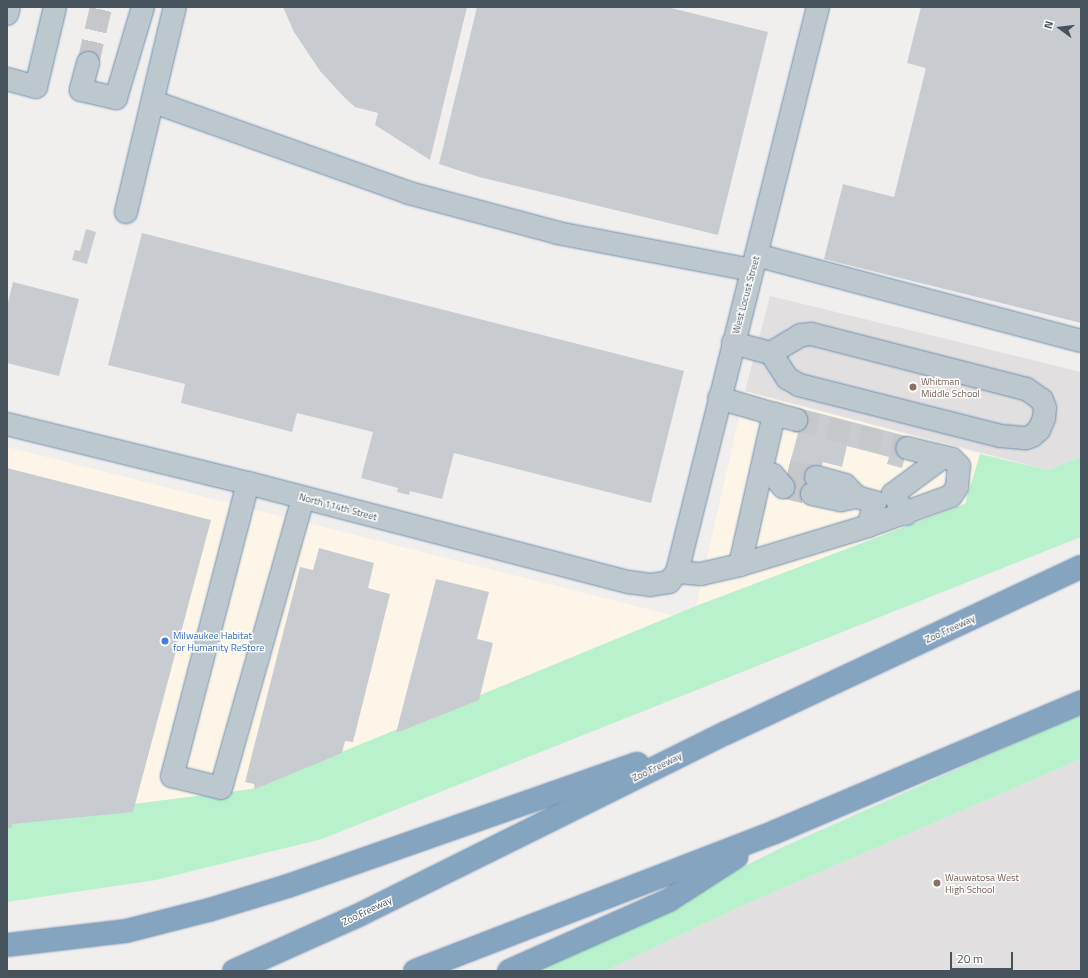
<!DOCTYPE html>
<html>
<head>
<meta charset="utf-8">
<style>
  body { margin:0 }
  #map { position:relative; width:1088px; height:978px; overflow:hidden; background:#f1eeee; font-family:"Titillium Web",sans-serif }
  div>[style] { position:absolute }
  .commercial>* { inset:0; background:#fdf5e7 }
  .education>* { inset:0; background:#e2dfe0 }
  .green>* { inset:0; background:#baf1cd }
  .building>* { inset:0; background:#c8ccd1 }
  .minor-tunnel>* { height:22px; margin-top:-11px; transform-origin:0; background:repeating-linear-gradient(90deg,#c6c7ca 0 22px,transparent 0 33px) }
  .roads { filter:drop-shadow(0 0 1px #6f8fac) drop-shadow(0 0 1px #6f8fac) }
  .minor>* { height:22px; margin:-11px; padding:0 11px; transform-origin:11px; border-radius:11px; background:#bcc7ce }
  .highway>* { height:22px; margin:-11px; padding:0 11px; transform-origin:11px; border-radius:11px; background:#84a4c0 }
  .dots>* { width:11px; height:11px; translate:-50% -50%; box-sizing:border-box; border:2px solid #fff; border-radius:50% }
  span { translate:-50% -50%; white-space:nowrap; text-align:center; line-height:1.15; -webkit-text-stroke:3px #fff; paint-order:stroke }
  .street-label { font-size:10px; color:#46535d }
  .education-label { font-size:10px; color:#785e54 }
  .left { translate:0 -50%; text-align:left }
  .shop-label { font-size:10px; color:#366cbe }
  .frame { position:absolute; inset:0; border:8px solid #46535d; pointer-events:none }
  .north { position:absolute; left:1040px; top:8px; width:40px; height:40px; -webkit-text-stroke:3px #fff; paint-order:stroke; rotate:285deg; font-size:11px; font-weight:700; line-height:16px; text-align:center; color:#46535d }
  .north::after { content:''; display:block; margin:auto; width:14px; height:18px; background:#46535d; clip-path:polygon(50% 0,100% 100%,50% 72%,0 100%) }
  .scale { position:absolute; left:950px; top:952px; width:63px; height:18px; box-sizing:border-box; border:2px solid #46535d; border-top:0; padding-left:5px; font-size:12px; line-height:14px; white-space:nowrap; color:#46535d; -webkit-text-stroke:3px #fff; paint-order:stroke }
</style>
</head>
<body>
<div id="map">
  <div class="commercial">
    <div style="clip-path:polygon(745px 391px,980px 454px,965px 504px,696px 606px)"></div>
    <div style="clip-path:polygon(7px 447px,675px 616px,252px 789px,7px 820px)"></div>
  </div>
  <div class="education">
    <div style="clip-path:polygon(770px 296px,1081px 372px,1081px 457px,1048px 470px,745px 391px)"></div>
    <div style="clip-path:polygon(1081px 759px,1081px 971px,605px 971px,737px 908px)"></div>
  </div>
  <div class="green">
    <div style="clip-path:polygon(980px 454px,1048px 470px,1081px 457px,1081px 537px,322px 839px,156px 880px,7px 902px,7px 820px,252px 789px,696px 606px,965px 504px)"></div>
    <div style="clip-path:polygon(1081px 714px,1081px 759px,737px 908px,605px 971px,533px 971px,785px 846px)"></div>
  </div>
  <div class="building">
    <div style="clip-path:polygon(283px 7px,467px 7px,430px 160px,375px 125px,378px 113px,355px 107px,344px 97px,320px 71px,294px 32px)"></div>
    <div style="clip-path:polygon(477px 7px,667px 7px,768px 32px,718px 235px,479px 177px,439px 164px)"></div>
    <div style="clip-path:polygon(921px 7px,1081px 7px,1081px 323px,824px 259px,843px 184px,894px 197px,926px 68px,907px 63px)"></div>
    <div style="clip-path:polygon(86px 229px,96px 232px,87px 264px,72px 260px,75px 250px,80px 251px)"></div>
    <div style="clip-path:polygon(142px 233px,684px 371px,651px 503px,454px 453px,442px 499px,410px 491px,409px 495px,397px 492px,398px 488px,361px 478px,373px 432px,297px 413px,292px 432px,181px 403px,185px 384px,108px 365px)"></div>
    <div style="clip-path:polygon(13px 282px,79px 299px,59px 376px,7px 363px,7px 307px)"></div>
    <div style="clip-path:polygon(799px 408px,910px 437px,902px 468px,887px 464px,889px 457px,847px 446px,842px 467px,823px 462px,810px 501px,782px 493px,798px 433px,793px 432px)"></div>
    <div style="clip-path:polygon(7px 468px,211px 520px,133px 812px,12px 824px,12px 828px,7px 828px)"></div>
    <div style="clip-path:polygon(319px 548px,374px 563px,368px 588px,390px 594px,353px 742px,345px 741px,342px 753px,255px 789px,254px 784px,245px 782px,300px 567px,313px 570px)"></div>
    <div style="clip-path:polygon(436px 579px,489px 592px,477px 639px,493px 643px,479px 700px,396px 733px)"></div>
  </div>
  <div class="minor-tunnel">
    <div style="left:88px;top:63px;width:57px;rotate:-76.9deg"></div>
    <div style="left:796px;top:420px;width:114px;rotate:14.2deg"></div>
    <div style="left:788px;top:471px;width:29px;rotate:12deg"></div>
    <div style="left:783px;top:487px;width:30px;rotate:14deg"></div>
  </div>
  <div class="roads">
    <div class="minor">
      <div style="left:7px;top:14px;width:7px;rotate:-74deg"></div>
      <div style="left:88px;top:63px;width:28px;rotate:105deg"></div>
      <div style="left:81px;top:90px;width:36px;rotate:13deg"></div>
      <div style="left:116px;top:98px;width:95px;rotate:-73.5deg"></div>
      <div style="left:7px;top:79px;width:30px;rotate:15deg"></div>
      <div style="left:36px;top:87px;width:82px;rotate:-76.6deg"></div>
      <div style="left:154px;top:102px;width:271px;rotate:19.6deg"></div>
      <div style="left:409px;top:193px;width:154px;rotate:15deg"></div>
      <div style="left:558px;top:233px;width:197px;rotate:10.8deg"></div>
      <div style="left:126px;top:212px;width:211px;rotate:-76.6deg"></div>
      <div style="left:756px;top:255px;width:336px;rotate:14.8deg"></div>
      <div style="left:733px;top:343px;width:39px;rotate:15deg"></div>
      <div style="left:771px;top:353px;width:30px;rotate:57deg"></div>
      <div style="left:787px;top:378px;width:14px;rotate:30deg"></div>
      <div style="left:799px;top:385px;width:208px;rotate:14.2deg"></div>
      <div style="left:1001px;top:436px;width:25px;rotate:5deg"></div>
      <div style="left:1026px;top:438px;width:6px;rotate:-18deg"></div>
      <div style="left:1032px;top:436px;width:9px;rotate:-41deg"></div>
      <div style="left:1039px;top:430px;width:13px;rotate:-67deg"></div>
      <div style="left:1044px;top:418px;width:10px;rotate:-84deg"></div>
      <div style="left:1045px;top:408px;width:9px;rotate:-111deg"></div>
      <div style="left:1042px;top:400px;width:19px;rotate:-145deg"></div>
      <div style="left:1026px;top:389px;width:221px;rotate:-165.6deg"></div>
      <div style="left:812px;top:334px;width:11px;rotate:175deg"></div>
      <div style="left:801px;top:335px;width:35px;rotate:149deg"></div>
      <div style="left:774px;top:414px;width:23px;rotate:15deg"></div>
      <div style="left:7px;top:424px;width:248px;rotate:13.8deg"></div>
      <div style="left:248px;top:483px;width:394px;rotate:14.6deg"></div>
      <div style="left:629px;top:582px;width:21px;rotate:8deg"></div>
      <div style="left:650px;top:585px;width:19px;rotate:-9deg"></div>
      <div style="left:669px;top:582px;width:13px;rotate:-51deg"></div>
      <div style="left:677px;top:572px;width:582px;rotate:-75.99deg"></div>
      <div style="left:761px;top:473px;width:12px;rotate:9deg"></div>
      <div style="left:773px;top:475px;width:16px;rotate:50deg"></div>
      <div style="left:816px;top:477px;width:30px;rotate:15deg"></div>
      <div style="left:845px;top:485px;width:17px;rotate:45deg"></div>
      <div style="left:857px;top:497px;width:19px;rotate:16deg"></div>
      <div style="left:875px;top:502px;width:25px;rotate:106deg"></div>
      <div style="left:248px;top:483px;width:303px;rotate:104.5deg"></div>
      <div style="left:172px;top:776px;width:50px;rotate:13.8deg"></div>
      <div style="left:221px;top:788px;width:301px;rotate:-74.2deg"></div>
      <div style="left:812px;top:494px;width:30px;rotate:12deg"></div>
      <div style="left:841px;top:500px;width:16px;rotate:-11deg"></div>
      <div style="left:906px;top:514px;width:24px;rotate:-123deg"></div>
      <div style="left:893px;top:494px;width:62px;rotate:-36.5deg"></div>
      <div style="left:740px;top:565px;width:134px;rotate:-16.9deg"></div>
      <div style="left:868px;top:526px;width:88px;rotate:-19.9deg"></div>
      <div style="left:951px;top:496px;width:11px;rotate:-56deg"></div>
      <div style="left:957px;top:487px;width:21px;rotate:-85deg"></div>
      <div style="left:959px;top:466px;width:10px;rotate:-135deg"></div>
      <div style="left:952px;top:459px;width:46px;rotate:-166.3deg"></div>
      <div style="left:677px;top:572px;width:24px;rotate:5deg"></div>
      <div style="left:701px;top:574px;width:40px;rotate:-13deg"></div>
      <div style="left:740px;top:565px;width:155px;rotate:-77.3deg"></div>
      <div style="left:774px;top:414px;width:57px;rotate:-163.8deg"></div>
    </div>
    <div class="highway">
      <div style="left:7px;top:945px;width:120px;rotate:-6.7deg"></div>
      <div style="left:126px;top:931px;width:86px;rotate:-14.2deg"></div>
      <div style="left:209px;top:910px;width:83px;rotate:-16.9deg"></div>
      <div style="left:288px;top:886px;width:370px;rotate:-19.3deg"></div>
      <div style="left:234px;top:971px;width:137px;rotate:-24.1deg"></div>
      <div style="left:359px;top:915px;width:410px;rotate:-26.4deg"></div>
      <div style="left:726px;top:733px;width:392px;rotate:-25.1deg"></div>
      <div style="left:415px;top:971px;width:386px;rotate:-21.1deg"></div>
      <div style="left:775px;top:832px;width:332px;rotate:-23deg"></div>
      <div style="left:509px;top:971px;width:175px;rotate:-23.9deg"></div>
      <div style="left:669px;top:900px;width:80px;rotate:-32.7deg"></div>
    </div>
  </div>
  <div class="dots">
    <div style="left:913px;top:387px;background:#8d6e63"></div>
    <div style="left:165px;top:641px;background:#3f7fe0"></div>
    <div style="left:937px;top:883px;background:#8d6e63"></div>
  </div>
  <div class="street-label">
    <span style="left:746px;top:295px;rotate:-75deg">West Locust Street</span>
    <span style="left:338px;top:507px;rotate:15deg">North 114th Street</span>
    <span style="left:950px;top:629px;rotate:-25deg">Zoo Freeway</span>
    <span style="left:657px;top:767px;rotate:-26deg">Zoo Freeway</span>
    <span style="left:367px;top:911px;rotate:-26deg">Zoo Freeway</span>
  </div>
  <div class="education-label">
    <span class="left" style="left:921px;top:387px">Whitman<br>Middle School</span>
    <span class="left" style="left:945px;top:883px">Wauwatosa West<br>High School</span>
  </div>
  <div class="shop-label">
    <span class="left" style="left:173px;top:641px">Milwaukee Habitat<br>for Humanity ReStore</span>
  </div>
  <div class="frame"></div>
  <div class="north">N</div>
  <div class="scale">20 m</div>
</div>
</body>
</html>
